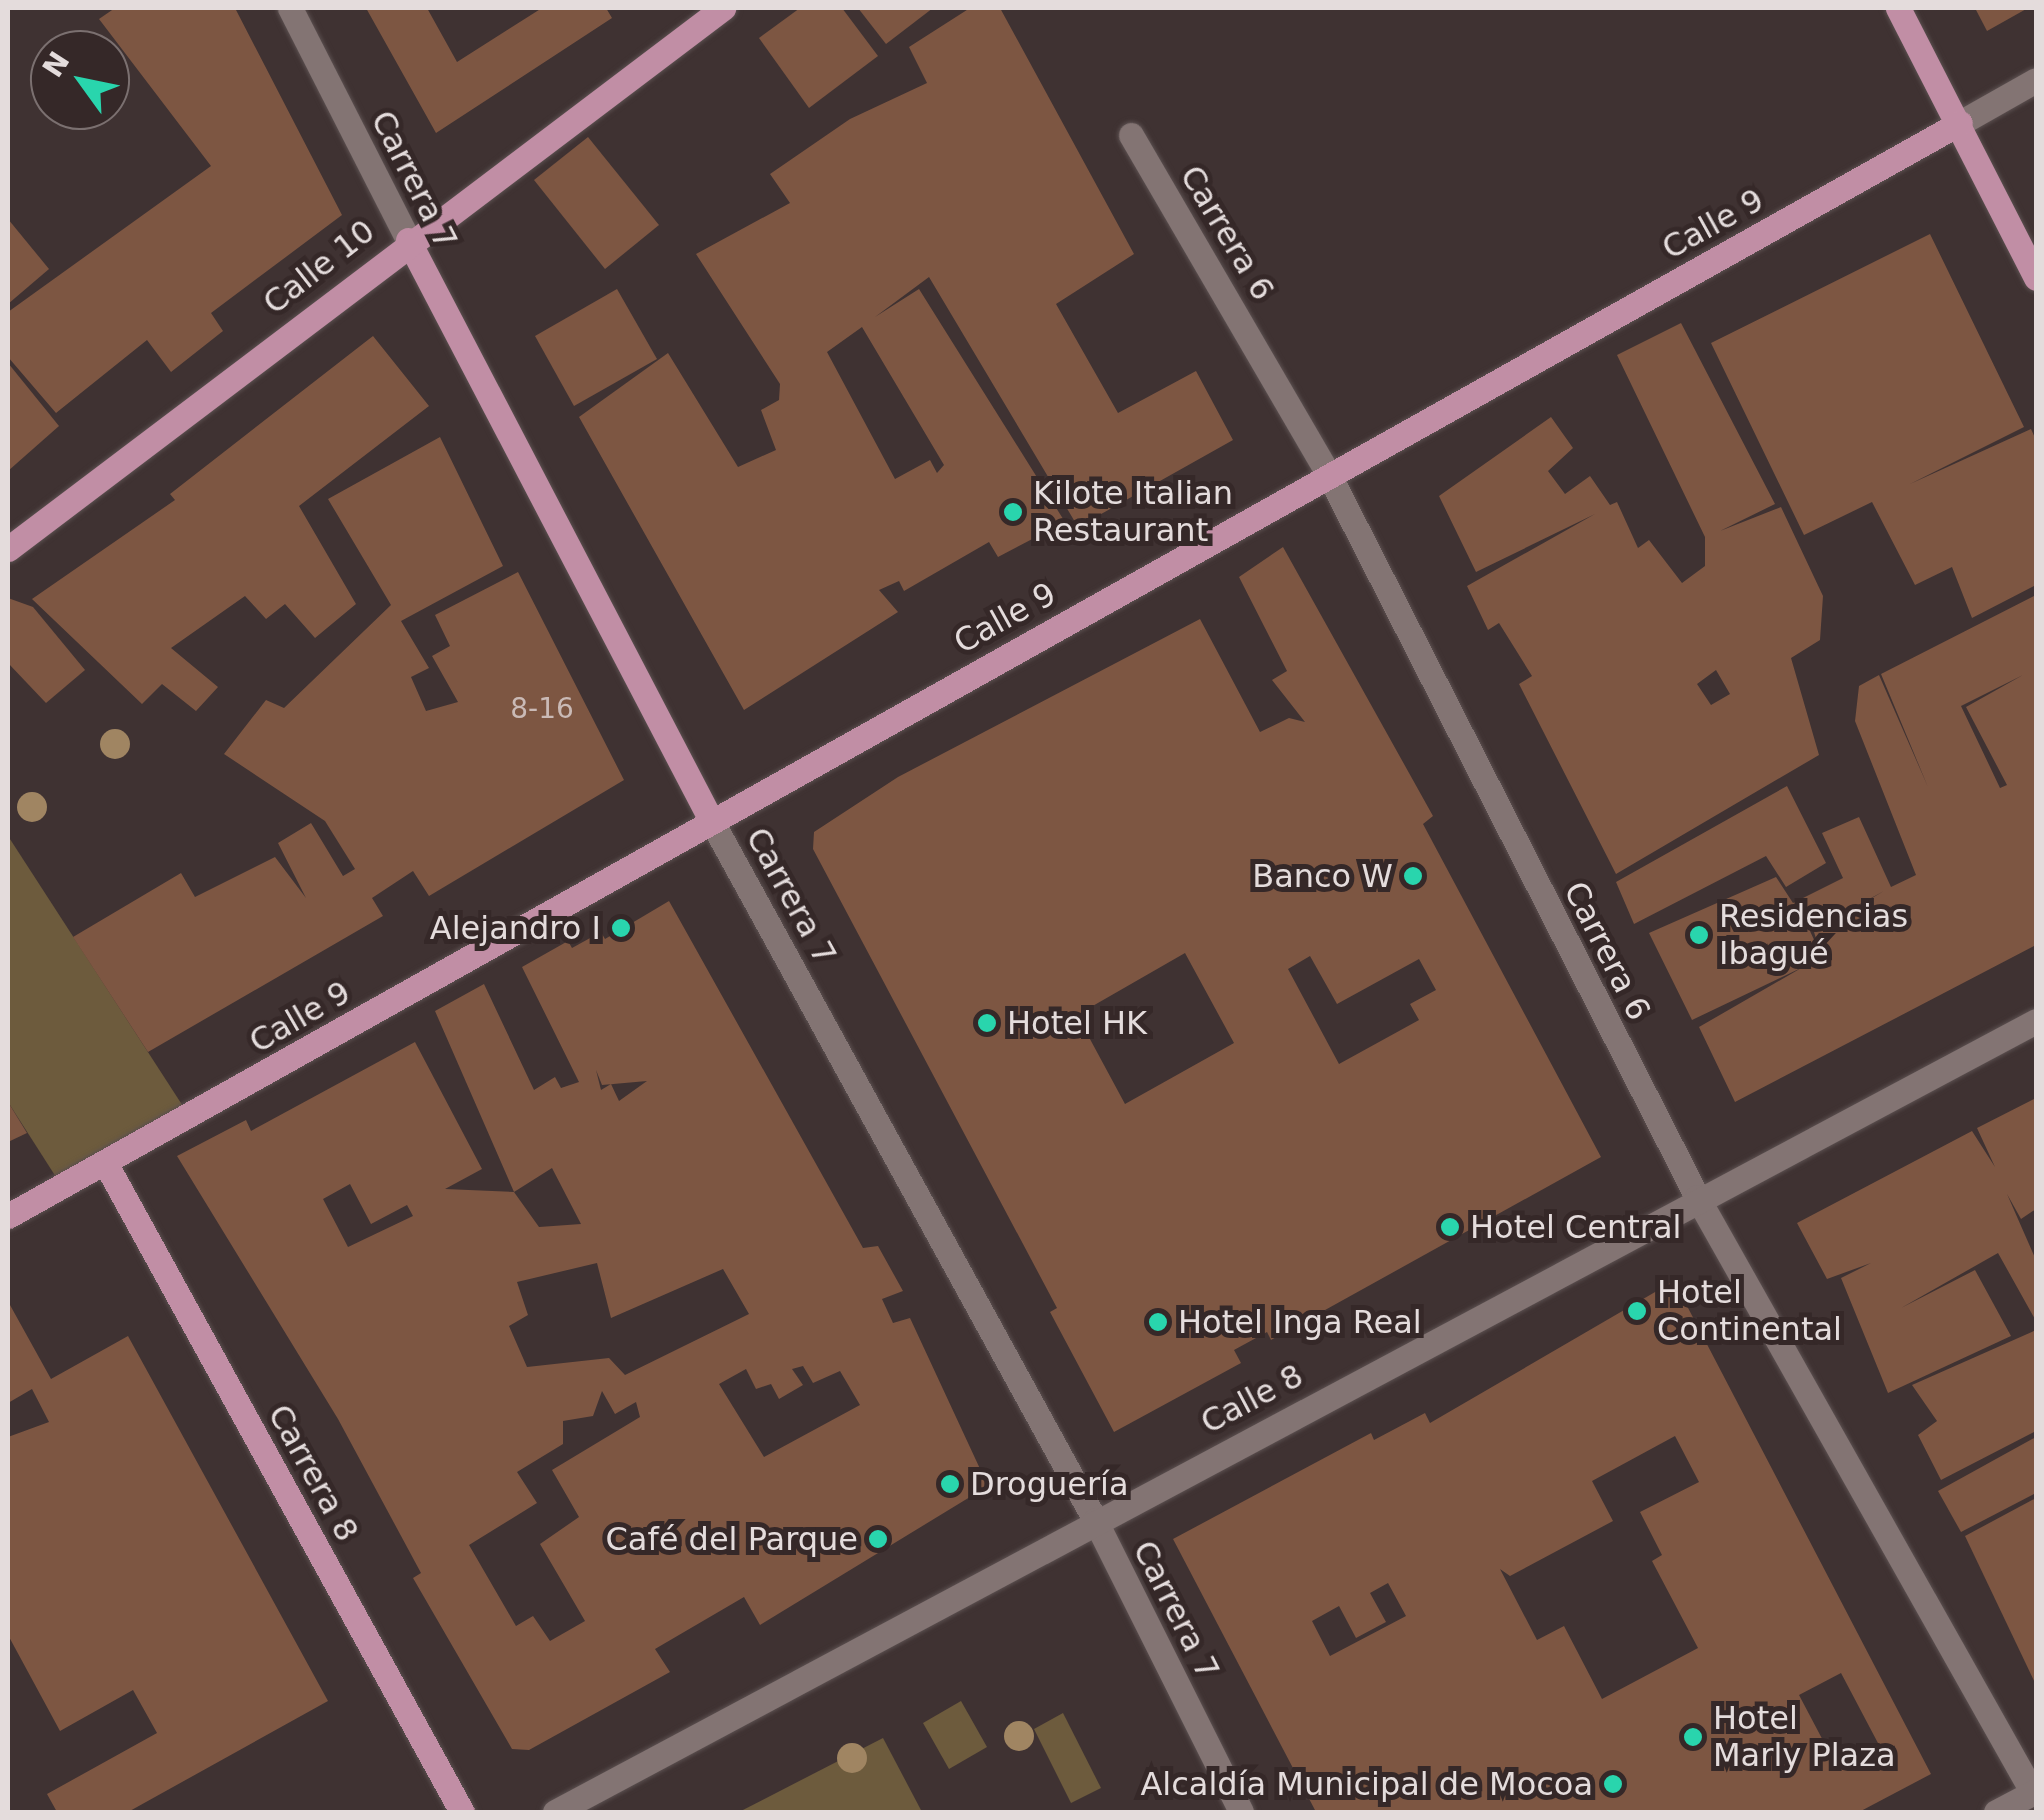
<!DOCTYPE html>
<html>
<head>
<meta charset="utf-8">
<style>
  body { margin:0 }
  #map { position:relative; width:2044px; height:1820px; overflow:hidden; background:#3f3232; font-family:"DejaVu Sans",sans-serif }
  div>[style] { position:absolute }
  .green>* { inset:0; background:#6d5b3d }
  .building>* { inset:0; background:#7d5642 }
  .roads { filter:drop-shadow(0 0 2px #5b5050) drop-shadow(0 0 2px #5b5050) }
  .lane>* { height:25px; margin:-12.5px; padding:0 12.5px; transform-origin:12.5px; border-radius:12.5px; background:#837473 }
  .street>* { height:25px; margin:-12.5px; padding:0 12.5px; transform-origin:12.5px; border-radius:12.5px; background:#837473 }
  .secondary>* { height:25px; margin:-12.5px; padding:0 12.5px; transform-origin:12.5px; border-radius:12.5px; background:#837473 }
  .primary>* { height:25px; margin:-12.5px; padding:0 12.5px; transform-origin:12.5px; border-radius:12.5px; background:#c18ea5 }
  .trees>* { width:30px; height:30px; margin:-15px; border-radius:50%; background:#a08562 }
  .dots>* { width:28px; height:28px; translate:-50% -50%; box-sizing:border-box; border:5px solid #352828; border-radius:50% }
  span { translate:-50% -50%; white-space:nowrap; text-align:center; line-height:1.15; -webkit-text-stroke:10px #352828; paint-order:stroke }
  .number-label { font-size:28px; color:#cabab6 }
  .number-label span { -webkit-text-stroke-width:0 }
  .street-label { font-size:32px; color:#e4dcdc }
  .poi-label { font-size:32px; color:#e4dcdc }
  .left { translate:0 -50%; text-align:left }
  .right { translate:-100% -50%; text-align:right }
  .frame { position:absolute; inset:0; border:10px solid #e4dcdc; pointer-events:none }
  .north { position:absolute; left:30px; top:30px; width:100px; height:100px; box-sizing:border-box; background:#352828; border:2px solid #7b7070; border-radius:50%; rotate:303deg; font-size:28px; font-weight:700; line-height:40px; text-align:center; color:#e4dcdc }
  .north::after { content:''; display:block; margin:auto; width:35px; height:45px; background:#29d5ad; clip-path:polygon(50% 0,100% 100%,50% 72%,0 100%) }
</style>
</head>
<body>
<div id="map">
  <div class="green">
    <div style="clip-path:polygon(8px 836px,190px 1117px,63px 1188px,8px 1102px)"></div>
    <div style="clip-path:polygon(961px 1701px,987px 1747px,949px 1769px,923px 1723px)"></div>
    <div style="clip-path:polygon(1063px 1713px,1101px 1788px,1071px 1803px,1034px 1729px)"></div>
    <div style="clip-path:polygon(883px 1738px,922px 1812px,739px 1812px)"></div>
  </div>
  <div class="building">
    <div style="clip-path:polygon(115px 8px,235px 8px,342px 215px,211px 313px,223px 331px,171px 372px,147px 340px,56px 413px,8px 357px,8px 312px,211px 166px,99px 19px)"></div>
    <div style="clip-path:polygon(366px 8px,427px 8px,457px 62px,542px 8px,606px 8px,612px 18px,436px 133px)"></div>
    <div style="clip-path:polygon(800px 8px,842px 8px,878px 56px,809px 108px,759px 38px)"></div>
    <div style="clip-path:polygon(858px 8px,933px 8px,886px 44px)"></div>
    <div style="clip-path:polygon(evenodd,970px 8px,1000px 8px,1134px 254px,1056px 304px,1118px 413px,1196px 371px,1233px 440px,1078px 527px,929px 277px,875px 317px,919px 289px,1065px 522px,998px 557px,989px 542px,904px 591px,899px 581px,879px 590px,898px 612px,744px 710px,579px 417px,668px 353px,738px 467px,776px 450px,761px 410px,779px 400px,780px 384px,696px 254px,790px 203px,770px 174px,850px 119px,927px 83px,909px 47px,970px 8px,862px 327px,944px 465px,937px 473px,930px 460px,895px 479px,827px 352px,862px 327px)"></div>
    <div style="clip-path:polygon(1975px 8px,2028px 8px,1987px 31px)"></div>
    <div style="clip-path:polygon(588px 137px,659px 225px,605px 269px,534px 180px)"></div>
    <div style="clip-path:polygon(8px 219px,49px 269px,8px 304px)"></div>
    <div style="clip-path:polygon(1930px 234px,2024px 427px,1910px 484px,2031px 429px,2036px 440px,2036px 585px,1972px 618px,1952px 567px,1915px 585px,1872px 502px,1804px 535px,1711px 343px)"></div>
    <div style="clip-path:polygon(617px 289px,657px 359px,574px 406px,535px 336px)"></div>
    <div style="clip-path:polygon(evenodd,1681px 323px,1775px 504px,1720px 531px,1781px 507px,1823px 596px,1820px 640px,1791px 658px,1819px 755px,1616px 874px,1519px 684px,1532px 676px,1499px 623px,1488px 630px,1467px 586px,1595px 514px,1476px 572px,1439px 496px,1551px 417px,1573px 448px,1548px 471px,1565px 494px,1590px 476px,1610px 505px,1617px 502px,1638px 548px,1649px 540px,1682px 583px,1705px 566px,1705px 537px,1617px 355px,1681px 323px,1716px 670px,1730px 694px,1711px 705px,1697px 684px,1716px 670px)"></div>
    <div style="clip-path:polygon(373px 336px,429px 406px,299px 506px,356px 604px,315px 638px,285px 604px,266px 619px,245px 596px,171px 648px,218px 687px,196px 711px,162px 684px,142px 704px,32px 599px,175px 500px,170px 494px)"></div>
    <div style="clip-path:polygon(8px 363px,59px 426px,8px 471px)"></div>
    <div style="clip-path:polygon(440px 437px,503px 566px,401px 621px,429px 668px,411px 677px,426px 711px,458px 702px,432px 656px,450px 646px,435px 615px,518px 572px,624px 780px,429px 896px,413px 871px,372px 898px,383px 916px,148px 1052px,73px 937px,181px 873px,195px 897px,275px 857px,306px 898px,278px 843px,311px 823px,343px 876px,355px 869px,325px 821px,224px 754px,266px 700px,284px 708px,391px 605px,328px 499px)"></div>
    <div style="clip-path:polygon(evenodd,1283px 547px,1433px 816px,1423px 824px,1601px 1157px,1271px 1340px,1267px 1332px,1234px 1350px,1241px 1363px,1114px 1432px,1050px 1312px,1057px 1308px,813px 849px,814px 832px,898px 777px,1200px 619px,1260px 732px,1289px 718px,1305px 722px,1272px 680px,1287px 671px,1239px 577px,1283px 547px,1185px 953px,1234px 1043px,1125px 1104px,1077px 1015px,1185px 953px,1283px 547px,1310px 956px,1337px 1004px,1419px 959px,1436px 990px,1410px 1004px,1419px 1020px,1339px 1064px,1288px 969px,1310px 956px)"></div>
    <div style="clip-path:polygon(evenodd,2036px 595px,2036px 945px,1735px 1102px,1699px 1027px,1803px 967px,1692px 1020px,1649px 933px,1776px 877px,1793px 903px,1843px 878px,1822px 833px,1859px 817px,1891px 887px,1916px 875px,1855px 721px,1859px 686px,1879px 675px,1928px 787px,1881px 674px,2036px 595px,2023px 675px,1966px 707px,2007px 785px,2000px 788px,1961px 706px,2023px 675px,2036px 595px,1884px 891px,1814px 932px,1821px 955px,1810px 931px,1884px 891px)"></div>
    <div style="clip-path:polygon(8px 598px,33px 607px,85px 670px,46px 703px,8px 663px)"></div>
    <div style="clip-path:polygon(1787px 786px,1826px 863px,1786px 887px,1766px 856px,1634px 924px,1616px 882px)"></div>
    <div style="clip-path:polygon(evenodd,669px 901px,863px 1248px,878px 1246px,903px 1291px,882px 1299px,893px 1323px,910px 1318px,988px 1486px,760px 1625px,744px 1597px,655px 1649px,670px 1672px,529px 1750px,512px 1749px,413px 1578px,421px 1573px,338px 1419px,177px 1156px,246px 1120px,251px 1131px,415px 1042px,482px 1169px,445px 1189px,514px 1192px,435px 1011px,484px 984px,534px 1090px,555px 1077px,561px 1088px,579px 1082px,522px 967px,568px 941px,572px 948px,601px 932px,605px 939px,669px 901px,596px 1070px,602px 1085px,647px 1081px,619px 1101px,611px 1084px,601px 1090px,596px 1070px,669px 901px,552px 1168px,581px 1224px,539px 1227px,514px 1192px,552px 1168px,669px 901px,350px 1184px,371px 1224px,407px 1205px,413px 1216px,348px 1247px,323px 1199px,350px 1184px,669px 901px,597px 1263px,611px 1318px,723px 1269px,749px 1314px,625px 1375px,609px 1358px,527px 1367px,509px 1326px,528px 1315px,517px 1282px,597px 1263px,669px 901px,803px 1366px,813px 1383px,840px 1371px,860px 1405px,764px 1457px,719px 1384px,746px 1369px,756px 1389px,771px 1384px,779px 1399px,803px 1385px,792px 1369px,803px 1366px,669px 901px,602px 1391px,615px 1414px,636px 1402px,640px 1417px,552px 1470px,579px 1517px,540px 1544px,585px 1621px,550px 1641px,533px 1616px,516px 1626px,469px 1545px,537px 1503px,517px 1472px,563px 1444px,563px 1421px,593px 1416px,602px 1391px)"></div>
    <div style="clip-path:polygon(2036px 1098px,2036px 1209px,2021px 1219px,2007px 1194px,2036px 1260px,2036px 1321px,1998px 1253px,1901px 1308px,1975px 1270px,2011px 1336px,1888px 1393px,1841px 1278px,1871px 1263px,1827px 1279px,1797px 1223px,1972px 1131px,1995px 1167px,1977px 1128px)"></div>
    <div style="clip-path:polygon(8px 1102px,27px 1133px,8px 1142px)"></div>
    <div style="clip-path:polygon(evenodd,1674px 1281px,1931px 1774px,1859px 1812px,1316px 1812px,1173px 1539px,1371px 1433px,1374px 1440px,1425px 1413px,1430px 1423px,1674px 1281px,1675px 1436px,1699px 1482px,1640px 1512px,1662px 1555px,1652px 1561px,1698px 1648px,1602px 1699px,1564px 1626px,1537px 1640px,1500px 1569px,1510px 1576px,1613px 1521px,1592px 1481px,1675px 1436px,1674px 1281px,1388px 1583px,1406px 1616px,1330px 1656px,1312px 1621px,1339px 1606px,1356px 1638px,1386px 1622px,1370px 1593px,1388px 1583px,1674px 1281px,1841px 1673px,1879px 1745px,1837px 1767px,1799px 1695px,1841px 1673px)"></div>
    <div style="clip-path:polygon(10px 1305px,51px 1379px,128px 1336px,328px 1701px,128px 1812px,57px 1812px,47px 1794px,157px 1733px,133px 1690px,60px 1731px,8px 1635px,8px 1437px,49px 1422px,32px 1389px,8px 1403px)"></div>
    <div style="clip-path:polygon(2036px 1330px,2036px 1431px,1941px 1480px,1918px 1435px,1937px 1421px,1912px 1385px)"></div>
    <div style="clip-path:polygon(2036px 1437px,2036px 1493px,1961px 1532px,1938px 1491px)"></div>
    <div style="clip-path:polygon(2036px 1498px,2036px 1685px,1965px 1536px)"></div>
  </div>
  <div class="roads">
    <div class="lane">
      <div style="left:1131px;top:135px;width:393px;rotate:59.8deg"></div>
    </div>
    <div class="street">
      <div style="left:1960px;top:123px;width:87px;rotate:-29.5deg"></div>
      <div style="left:1329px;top:475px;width:810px;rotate:62.99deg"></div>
      <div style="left:1697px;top:1197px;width:684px;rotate:60.59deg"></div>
      <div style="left:711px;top:820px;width:798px;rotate:61.25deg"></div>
      <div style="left:1095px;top:1520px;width:326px;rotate:63.4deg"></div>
      <div style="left:1996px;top:1812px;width:45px;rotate:-27.7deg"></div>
    </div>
    <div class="secondary">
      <div style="left:290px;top:8px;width:260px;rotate:63deg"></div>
      <div style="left:555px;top:1812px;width:1679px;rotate:-28.11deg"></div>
    </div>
    <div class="primary">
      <div style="left:1898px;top:8px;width:303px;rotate:62.9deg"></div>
      <div style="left:408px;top:240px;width:654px;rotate:62.42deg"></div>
      <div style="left:8px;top:549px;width:897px;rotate:-37.11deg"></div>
      <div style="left:107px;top:1166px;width:737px;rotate:61.21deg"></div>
      <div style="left:8px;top:1216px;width:2237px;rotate:-29.25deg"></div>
    </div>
  </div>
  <div class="trees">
    <div style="left:115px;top:744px"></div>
    <div style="left:32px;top:807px"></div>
    <div style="left:1019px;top:1736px"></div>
    <div style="left:852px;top:1758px"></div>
  </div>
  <div class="dots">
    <div style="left:1013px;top:512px;background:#29d5ad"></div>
    <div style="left:1413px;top:876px;background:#29d5ad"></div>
    <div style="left:621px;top:928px;background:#29d5ad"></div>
    <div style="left:1699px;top:935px;background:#29d5ad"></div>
    <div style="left:987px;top:1023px;background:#29d5ad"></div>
    <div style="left:1450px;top:1227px;background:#29d5ad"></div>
    <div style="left:1637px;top:1311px;background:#29d5ad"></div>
    <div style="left:1158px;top:1322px;background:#29d5ad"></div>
    <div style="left:950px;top:1484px;background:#29d5ad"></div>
    <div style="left:878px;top:1539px;background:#29d5ad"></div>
    <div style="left:1693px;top:1737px;background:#29d5ad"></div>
    <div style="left:1613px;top:1784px;background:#29d5ad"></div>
  </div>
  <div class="number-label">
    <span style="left:542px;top:709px">8-16</span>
  </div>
  <div class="street-label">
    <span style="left:414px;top:180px;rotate:63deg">Carrera 7</span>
    <span style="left:1713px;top:224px;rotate:-29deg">Calle 9</span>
    <span style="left:1227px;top:233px;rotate:59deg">Carrera 6</span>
    <span style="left:319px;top:267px;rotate:-38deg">Calle 10</span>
    <span style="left:1005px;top:618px;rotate:-29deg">Calle 9</span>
    <span style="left:791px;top:896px;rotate:61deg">Carrera 7</span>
    <span style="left:1607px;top:951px;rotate:63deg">Carrera 6</span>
    <span style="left:300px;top:1017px;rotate:-30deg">Calle 9</span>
    <span style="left:1252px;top:1399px;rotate:-28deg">Calle 8</span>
    <span style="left:313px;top:1473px;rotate:61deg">Carrera 8</span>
    <span style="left:1176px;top:1610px;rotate:63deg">Carrera 7</span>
  </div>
  <div class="poi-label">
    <span class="left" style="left:1033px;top:512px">Kilote Italian<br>Restaurant</span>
    <span class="right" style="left:1393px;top:876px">Banco W</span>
    <span class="left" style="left:1719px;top:935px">Residencias<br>Ibagué</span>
    <span class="right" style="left:601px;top:928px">Alejandro I</span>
    <span class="left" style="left:1007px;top:1023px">Hotel HK</span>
    <span class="left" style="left:1470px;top:1227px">Hotel Central</span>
    <span class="left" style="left:1657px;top:1311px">Hotel<br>Continental</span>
    <span class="left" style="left:1178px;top:1322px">Hotel Inga Real</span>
    <span class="left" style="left:970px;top:1484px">Droguería</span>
    <span class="right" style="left:858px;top:1539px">Café del Parque</span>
    <span class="left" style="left:1713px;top:1737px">Hotel<br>Marly Plaza</span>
    <span class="right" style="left:1593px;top:1784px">Alcaldía Municipal de Mocoa</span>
  </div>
  <div class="frame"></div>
  <div class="north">N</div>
</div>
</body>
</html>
